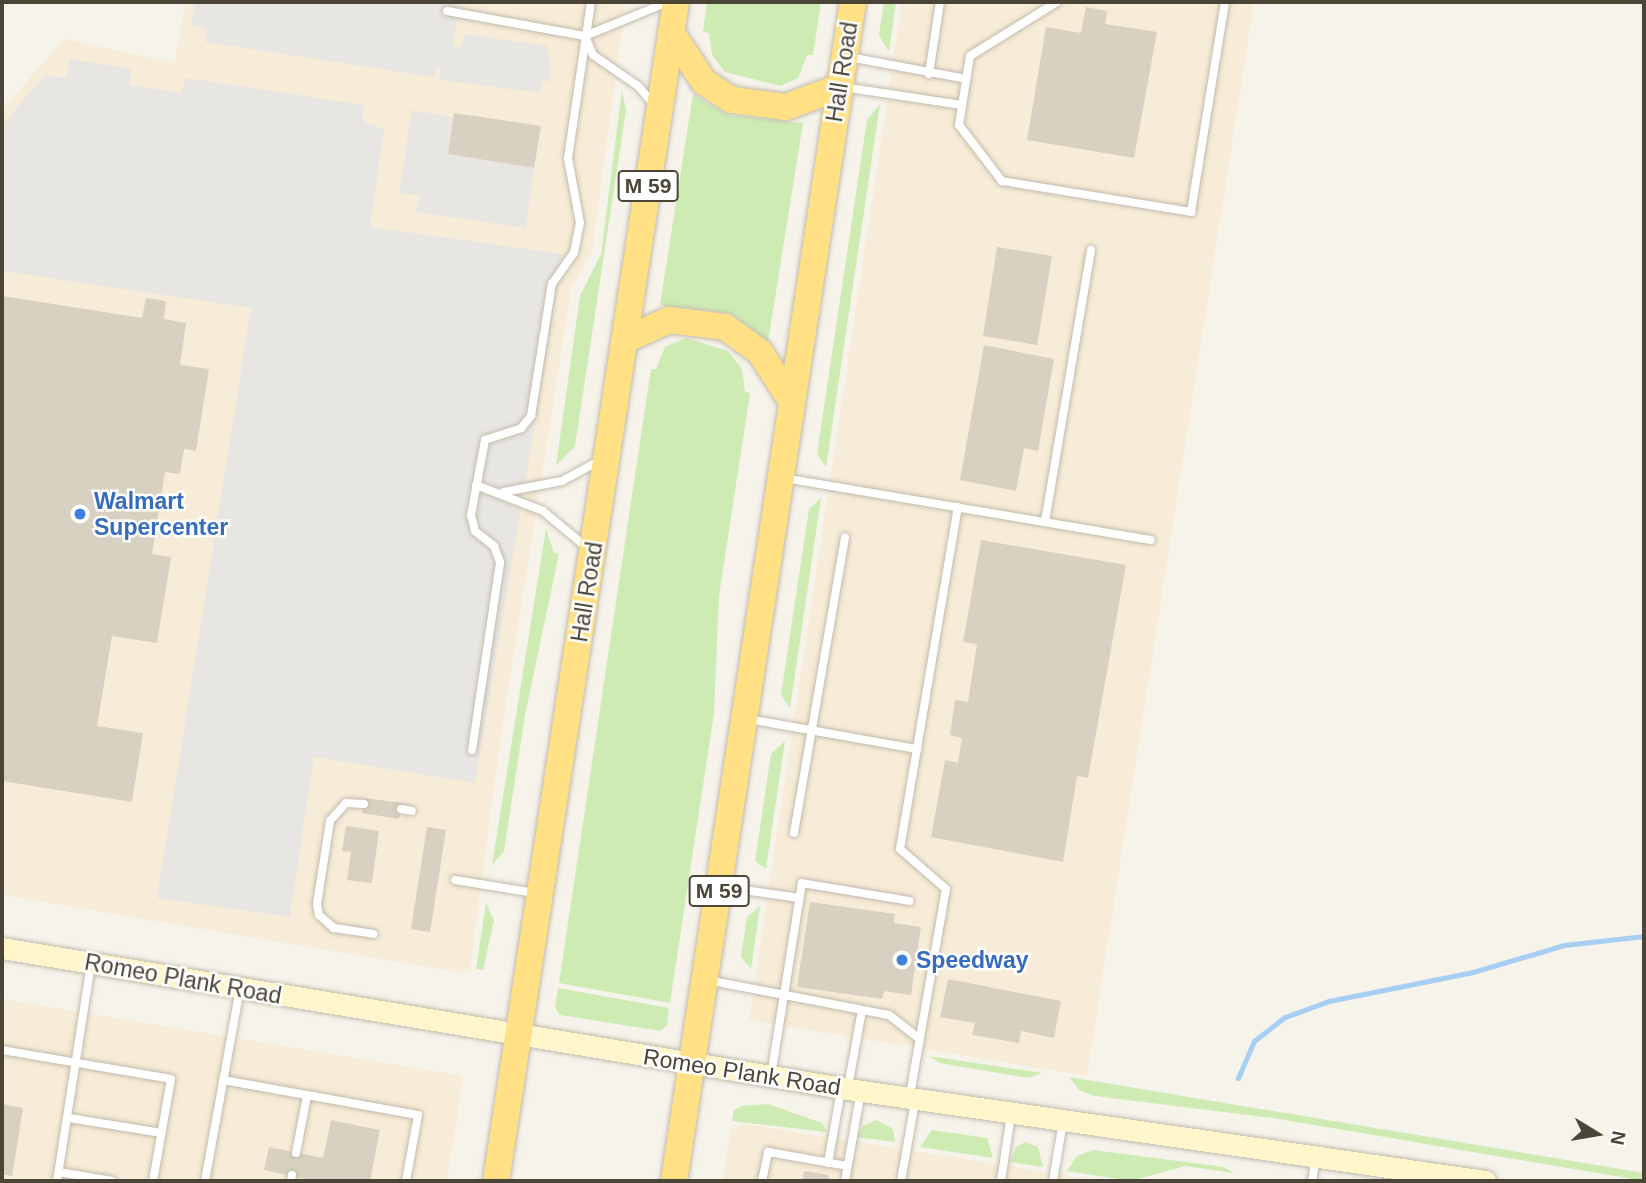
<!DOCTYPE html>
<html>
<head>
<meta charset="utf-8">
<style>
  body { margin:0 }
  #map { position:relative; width:1646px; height:1183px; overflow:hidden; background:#f6f3eb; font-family:Helvetica,sans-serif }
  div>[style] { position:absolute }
  .commercial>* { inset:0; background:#f7ecd7 }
  .green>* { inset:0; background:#ceebb4 }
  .parking>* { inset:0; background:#e8e6e3 }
  .stream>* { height:5px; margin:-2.5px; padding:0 2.5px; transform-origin:2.5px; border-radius:2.5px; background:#a7cff3 }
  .building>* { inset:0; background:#d8d0c0 }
  .roads { filter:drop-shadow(0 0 2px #c2bcad) drop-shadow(0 0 2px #c2bcad) }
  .service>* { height:8px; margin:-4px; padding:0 4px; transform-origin:4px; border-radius:4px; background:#fff }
  .secondary>* { height:21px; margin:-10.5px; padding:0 10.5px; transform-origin:10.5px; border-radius:10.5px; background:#fff6cc }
  .trunk>* { height:26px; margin:-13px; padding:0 13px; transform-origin:13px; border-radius:13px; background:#ffe084 }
  .dots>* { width:19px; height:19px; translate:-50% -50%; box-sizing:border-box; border:4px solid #fff; border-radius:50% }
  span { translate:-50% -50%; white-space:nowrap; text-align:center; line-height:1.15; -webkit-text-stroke:5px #fff; paint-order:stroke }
  .shield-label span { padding:2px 5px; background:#fff; border:2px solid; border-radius:5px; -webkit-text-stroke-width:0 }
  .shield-label { font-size:21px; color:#4b4538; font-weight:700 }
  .street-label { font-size:23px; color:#4b4538 }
  .shop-label { font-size:23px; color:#366cbe; font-weight:700 }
  .left { translate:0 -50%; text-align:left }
  .frame { position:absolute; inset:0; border:4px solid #4b4538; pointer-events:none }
  .north { position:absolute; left:1562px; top:1099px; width:70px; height:70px; -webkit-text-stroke:5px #fff; paint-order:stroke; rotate:101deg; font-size:19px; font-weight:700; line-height:28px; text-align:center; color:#4b4538 }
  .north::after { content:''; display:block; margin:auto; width:24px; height:32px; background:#4b4538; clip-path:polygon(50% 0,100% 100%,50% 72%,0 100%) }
</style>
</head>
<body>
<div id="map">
  <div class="commercial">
    <div style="clip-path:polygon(185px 2px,626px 2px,592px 250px,571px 289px,502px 728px,470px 969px,457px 972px,2px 895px,2px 110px,64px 39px,175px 63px)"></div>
    <div style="clip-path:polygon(902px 2px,1254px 2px,1087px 1076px,749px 1020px)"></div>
    <div style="clip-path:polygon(2px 999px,463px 1076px,447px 1181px,2px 1181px)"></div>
    <div style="clip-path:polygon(745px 1124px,1101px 1181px,722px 1181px,731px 1129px)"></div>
  </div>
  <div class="green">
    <div style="clip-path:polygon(707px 2px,821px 2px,813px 55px,807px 55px,798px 78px,781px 86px,725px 72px,712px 55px,709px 33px,703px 32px)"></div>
    <div style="clip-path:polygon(884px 2px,896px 2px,889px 52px,879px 35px)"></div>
    <div style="clip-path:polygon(622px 90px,626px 110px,575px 446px,556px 466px,580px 296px,601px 254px)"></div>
    <div style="clip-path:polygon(693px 94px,728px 115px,803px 123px,768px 342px,732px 314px,660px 305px)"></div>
    <div style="clip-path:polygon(880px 104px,826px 467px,817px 454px,867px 120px)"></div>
    <div style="clip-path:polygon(686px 338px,728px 351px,742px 369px,745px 392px,750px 393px,719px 596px,714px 713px,670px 1003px,559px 983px,651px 369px,656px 369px,665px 347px)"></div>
    <div style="clip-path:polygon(821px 498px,790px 708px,781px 695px,809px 509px)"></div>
    <div style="clip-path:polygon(546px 529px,554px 553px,559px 554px,525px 715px,504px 851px,492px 865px)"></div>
    <div style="clip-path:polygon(785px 741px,766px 869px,755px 861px,771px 754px)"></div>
    <div style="clip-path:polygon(486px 903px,494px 920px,483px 970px,476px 969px)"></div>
    <div style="clip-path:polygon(760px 906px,751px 969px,741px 957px,747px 917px)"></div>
    <div style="clip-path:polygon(558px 988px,669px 1008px,667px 1025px,661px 1031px,560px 1015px,555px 1007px)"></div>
    <div style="clip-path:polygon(929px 1056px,1042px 1073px,1029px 1078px,940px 1063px)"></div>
    <div style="clip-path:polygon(1069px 1077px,1644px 1173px,1644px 1181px,1273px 1118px,1095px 1096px,1079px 1090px)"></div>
    <div style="clip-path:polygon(768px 1104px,822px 1123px,827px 1132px,732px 1121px,734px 1110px,742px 1106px)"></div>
    <div style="clip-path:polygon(876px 1120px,893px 1129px,895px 1142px,857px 1137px,863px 1126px)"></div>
    <div style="clip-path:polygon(932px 1130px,987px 1138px,993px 1158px,920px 1147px)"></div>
    <div style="clip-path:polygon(1026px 1142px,1038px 1147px,1043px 1167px,1010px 1162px,1016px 1147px)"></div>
    <div style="clip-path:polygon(1093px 1150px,1224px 1167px,1233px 1173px,1185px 1166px,1131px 1181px,1067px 1171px,1077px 1156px)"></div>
  </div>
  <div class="parking">
    <div style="clip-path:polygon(195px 2px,460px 2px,453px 46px,461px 47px,465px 34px,548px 46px,551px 81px,542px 81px,540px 93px,440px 80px,439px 65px,433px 77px,205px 42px,207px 29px,191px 25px)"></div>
    <div style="clip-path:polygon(70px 59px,131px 69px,130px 85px,181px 93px,186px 78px,364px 105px,363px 121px,384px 129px,370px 227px,563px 254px,475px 783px,314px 757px,290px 917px,157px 898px,251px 308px,2px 271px,2px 125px,45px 75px,66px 78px)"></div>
    <div style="clip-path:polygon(412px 110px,453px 117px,448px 154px,534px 168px,526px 228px,416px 212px,419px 196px,399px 193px)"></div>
  </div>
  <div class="stream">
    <div style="left:1238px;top:1078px;width:40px;rotate:-66.6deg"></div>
    <div style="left:1254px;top:1041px;width:39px;rotate:-38deg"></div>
    <div style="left:1285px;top:1017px;width:47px;rotate:-20deg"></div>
    <div style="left:1329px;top:1001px;width:147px;rotate:-11.4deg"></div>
    <div style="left:1473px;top:972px;width:95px;rotate:-16.5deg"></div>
    <div style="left:1564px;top:945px;width:81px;rotate:-6.4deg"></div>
  </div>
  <div class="building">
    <div style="clip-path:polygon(1086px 7px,1107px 11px,1105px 24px,1157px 32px,1134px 158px,1027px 140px,1046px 27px,1081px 33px)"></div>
    <div style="clip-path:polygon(454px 113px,541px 126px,534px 168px,448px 154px)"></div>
    <div style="clip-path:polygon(997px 247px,1052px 256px,1037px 345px,983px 336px)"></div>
    <div style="clip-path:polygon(2px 296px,142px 318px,146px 298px,166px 301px,164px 319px,186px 323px,180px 365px,209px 369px,196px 451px,184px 449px,180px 474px,165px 472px,152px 554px,171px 557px,157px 643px,112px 636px,97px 726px,143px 733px,132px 802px,2px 781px)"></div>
    <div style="clip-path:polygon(984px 345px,1054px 359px,1038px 451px,1024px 448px,1016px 491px,960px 480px)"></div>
    <div style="clip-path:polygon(981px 540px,1126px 565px,1088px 778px,1077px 776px,1063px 862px,931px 837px,945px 760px,958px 763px,962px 738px,950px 735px,955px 700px,968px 702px,977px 644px,963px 642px)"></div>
    <div style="clip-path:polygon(365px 798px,402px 803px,399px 819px,362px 813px)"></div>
    <div style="clip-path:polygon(346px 826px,379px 831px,372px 883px,347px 880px,351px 852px,342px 851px)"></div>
    <div style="clip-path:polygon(427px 827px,446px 830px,430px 932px,411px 929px)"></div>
    <div style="clip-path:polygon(810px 902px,895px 914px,894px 923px,921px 927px,911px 995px,884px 991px,882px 999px,797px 987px)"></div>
    <div style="clip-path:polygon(948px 979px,1061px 1001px,1054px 1038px,1021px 1031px,1019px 1043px,972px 1035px,975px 1023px,940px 1017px)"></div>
    <div style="clip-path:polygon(2px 1104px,23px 1108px,12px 1176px,2px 1174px)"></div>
    <div style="clip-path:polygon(331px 1120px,380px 1130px,370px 1181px,314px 1181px,264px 1170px,269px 1147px,323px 1158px)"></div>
    <div style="clip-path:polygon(804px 1171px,829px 1175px,828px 1181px,802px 1181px)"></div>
  </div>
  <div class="roads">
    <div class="service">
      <div style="left:1057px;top:2px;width:102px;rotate:148.2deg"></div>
      <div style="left:970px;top:56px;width:70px;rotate:99.1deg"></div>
      <div style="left:959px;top:125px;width:71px;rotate:52.5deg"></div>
      <div style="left:1002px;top:181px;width:192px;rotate:9.3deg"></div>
      <div style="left:1191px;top:212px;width:213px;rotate:-80.8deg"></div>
      <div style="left:447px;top:11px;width:140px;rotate:10.3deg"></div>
      <div style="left:849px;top:57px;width:119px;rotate:10.6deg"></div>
      <div style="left:929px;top:74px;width:73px;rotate:-81.3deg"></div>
      <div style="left:843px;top:87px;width:120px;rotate:8.6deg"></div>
      <div style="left:655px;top:106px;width:26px;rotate:-130deg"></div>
      <div style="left:638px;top:86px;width:55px;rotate:-145.4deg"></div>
      <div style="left:593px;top:55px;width:21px;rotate:-113deg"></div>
      <div style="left:585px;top:36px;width:90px;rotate:-22.3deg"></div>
      <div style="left:784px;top:478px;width:372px;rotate:9.6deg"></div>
      <div style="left:476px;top:485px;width:72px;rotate:21.2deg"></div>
      <div style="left:543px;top:511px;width:56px;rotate:39.9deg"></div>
      <div style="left:504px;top:492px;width:59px;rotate:-10.7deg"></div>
      <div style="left:562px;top:481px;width:42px;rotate:-28.4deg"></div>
      <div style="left:1045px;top:522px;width:276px;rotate:-80.4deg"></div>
      <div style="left:748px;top:719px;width:172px;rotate:10.1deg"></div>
      <div style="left:472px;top:750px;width:190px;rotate:-81.5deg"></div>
      <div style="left:500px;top:562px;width:17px;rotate:-111deg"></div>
      <div style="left:494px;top:546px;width:24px;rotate:-142deg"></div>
      <div style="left:475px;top:531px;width:16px;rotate:-104deg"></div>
      <div style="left:471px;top:515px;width:76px;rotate:-79.4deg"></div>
      <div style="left:485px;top:440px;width:38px;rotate:-18deg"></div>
      <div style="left:521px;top:428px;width:16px;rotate:-50deg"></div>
      <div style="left:531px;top:416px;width:134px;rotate:-81deg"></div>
      <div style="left:552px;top:284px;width:38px;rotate:-55deg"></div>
      <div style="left:574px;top:253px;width:31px;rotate:-79deg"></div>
      <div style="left:580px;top:223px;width:66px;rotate:-100.5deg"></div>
      <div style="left:568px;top:158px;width:158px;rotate:-81.6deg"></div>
      <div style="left:364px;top:804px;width:18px;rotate:-177deg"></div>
      <div style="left:346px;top:803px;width:24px;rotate:132deg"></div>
      <div style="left:330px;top:821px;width:84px;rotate:98.9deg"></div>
      <div style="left:317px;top:904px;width:11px;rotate:80deg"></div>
      <div style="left:319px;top:915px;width:20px;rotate:41deg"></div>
      <div style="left:334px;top:928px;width:40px;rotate:8.5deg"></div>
      <div style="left:401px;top:809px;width:11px;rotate:10deg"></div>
      <div style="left:794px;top:833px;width:300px;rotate:-80.2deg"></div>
      <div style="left:455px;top:880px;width:81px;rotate:9.2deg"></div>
      <div style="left:723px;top:887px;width:77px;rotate:8.2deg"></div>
      <div style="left:707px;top:980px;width:185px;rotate:10.9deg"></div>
      <div style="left:889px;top:1015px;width:39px;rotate:38deg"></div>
      <div style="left:2px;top:1050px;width:171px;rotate:9.7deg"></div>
      <div style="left:171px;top:1079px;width:104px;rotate:100deg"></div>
      <div style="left:771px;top:1076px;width:195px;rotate:-80.9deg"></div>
      <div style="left:802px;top:883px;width:109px;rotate:9.5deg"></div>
      <div style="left:223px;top:1080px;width:198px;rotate:10.2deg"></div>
      <div style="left:418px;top:1115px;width:67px;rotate:100.3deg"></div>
      <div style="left:848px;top:1087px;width:78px;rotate:-79.7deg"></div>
      <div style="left:910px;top:1095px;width:209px;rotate:-80.1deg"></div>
      <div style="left:946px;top:889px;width:61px;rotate:-139deg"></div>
      <div style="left:900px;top:849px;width:347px;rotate:-80.4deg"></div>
      <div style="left:69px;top:1118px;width:94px;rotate:9.2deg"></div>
      <div style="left:296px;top:1153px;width:58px;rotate:-79.1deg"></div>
      <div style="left:828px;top:1163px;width:74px;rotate:-79.9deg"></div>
      <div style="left:59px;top:1172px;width:54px;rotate:9.6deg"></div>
      <div style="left:57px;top:1181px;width:221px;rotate:-81.1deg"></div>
      <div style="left:205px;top:1181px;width:195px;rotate:-79.7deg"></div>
      <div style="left:291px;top:1181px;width:6px;rotate:-81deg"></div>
      <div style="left:762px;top:1181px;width:30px;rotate:-78deg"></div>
      <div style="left:768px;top:1152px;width:80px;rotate:10deg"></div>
      <div style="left:845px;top:1181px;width:91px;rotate:-79.9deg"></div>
      <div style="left:901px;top:1181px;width:80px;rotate:-80deg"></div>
      <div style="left:1001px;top:1181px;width:67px;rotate:-81.4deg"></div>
      <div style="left:1053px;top:1181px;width:60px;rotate:-80.4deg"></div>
      <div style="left:1312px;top:1181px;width:23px;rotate:-80deg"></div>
    </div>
    <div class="secondary">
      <div style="left:2px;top:948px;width:858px;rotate:9.46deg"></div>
      <div style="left:848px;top:1089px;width:644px;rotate:8.22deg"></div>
    </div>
    <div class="trunk">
      <div style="left:671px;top:32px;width:60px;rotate:56.6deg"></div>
      <div style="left:704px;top:82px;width:33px;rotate:33deg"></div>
      <div style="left:732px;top:100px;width:54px;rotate:7.4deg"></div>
      <div style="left:786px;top:107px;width:58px;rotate:-20.3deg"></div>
      <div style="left:625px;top:340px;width:48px;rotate:-24.4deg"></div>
      <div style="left:669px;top:320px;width:56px;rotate:7.1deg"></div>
      <div style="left:725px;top:327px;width:43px;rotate:35.5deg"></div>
      <div style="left:760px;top:352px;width:59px;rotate:57.4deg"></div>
      <div style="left:496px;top:1181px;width:1193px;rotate:-81.32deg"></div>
      <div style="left:674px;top:1181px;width:1193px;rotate:-81.37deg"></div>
    </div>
  </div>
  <div class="dots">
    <div style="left:80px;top:514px;background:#3f7fe0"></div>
    <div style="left:902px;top:960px;background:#3f7fe0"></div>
  </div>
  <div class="shield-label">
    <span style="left:648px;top:186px">M 59</span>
    <span style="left:719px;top:891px">M 59</span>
  </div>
  <div class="street-label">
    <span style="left:842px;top:72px;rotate:-81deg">Hall Road</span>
    <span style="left:587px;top:592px;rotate:-81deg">Hall Road</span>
    <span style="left:183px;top:979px;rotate:10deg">Romeo Plank Road</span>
    <span style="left:742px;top:1072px;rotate:9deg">Romeo Plank Road</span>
  </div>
  <div class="shop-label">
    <span class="left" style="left:94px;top:514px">Walmart<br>Supercenter</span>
    <span class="left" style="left:916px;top:960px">Speedway</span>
  </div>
  <div class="frame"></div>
  <div class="north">N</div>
</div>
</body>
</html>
